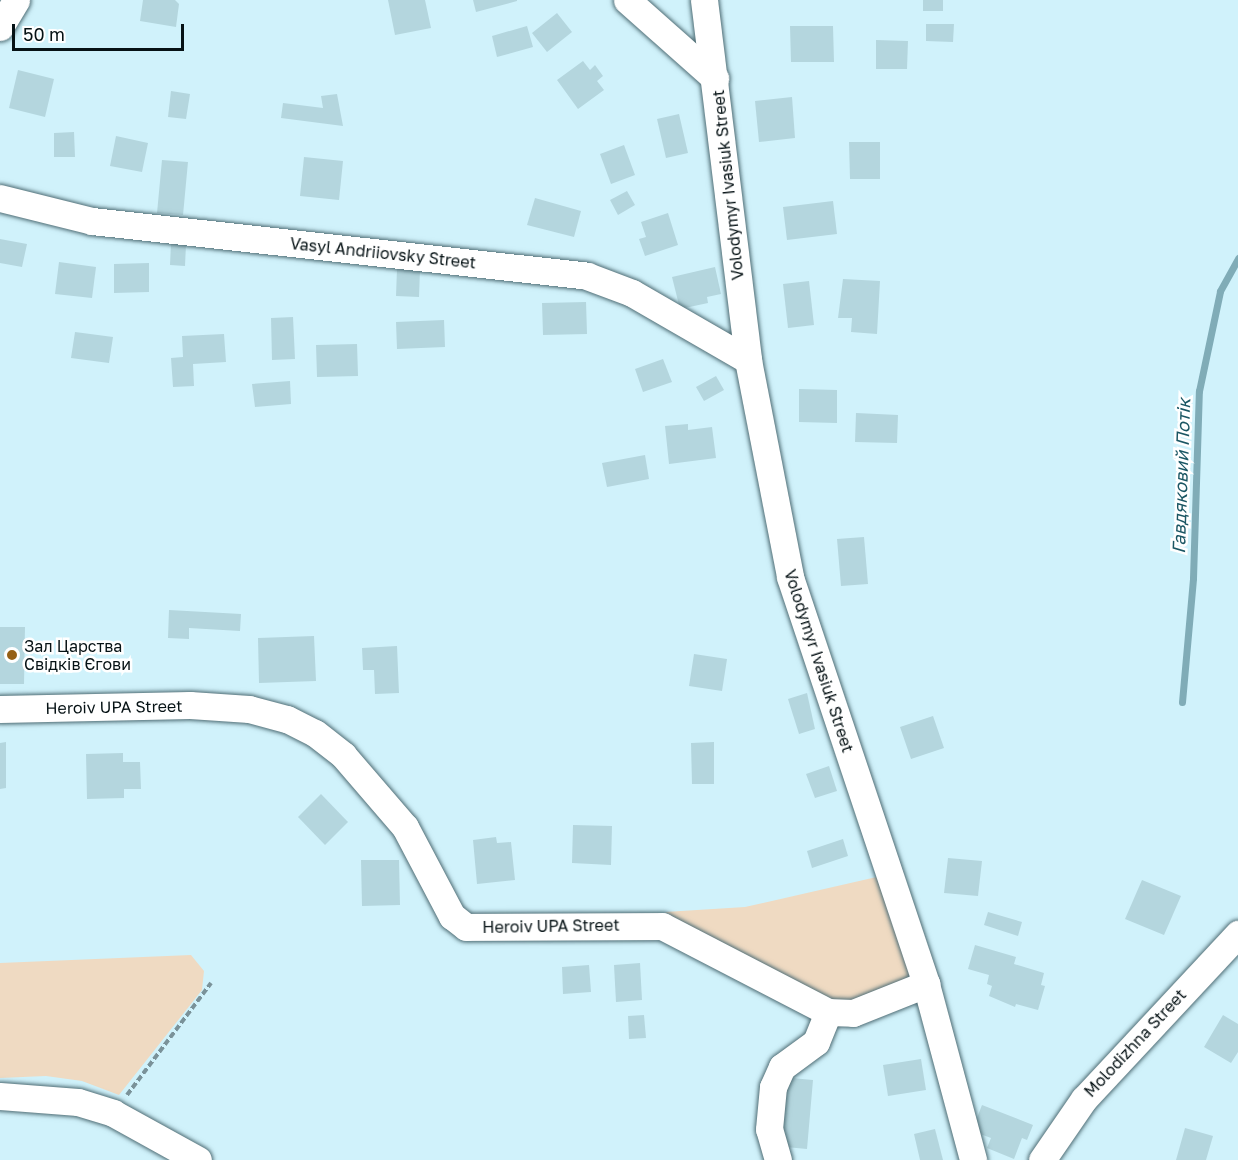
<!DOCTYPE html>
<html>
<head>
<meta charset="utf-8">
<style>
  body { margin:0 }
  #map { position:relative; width:1238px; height:1160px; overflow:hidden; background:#d0f2fb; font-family:"Golos Text",sans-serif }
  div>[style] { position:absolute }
  .green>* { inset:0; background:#efdac2 }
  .stream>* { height:7px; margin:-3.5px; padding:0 3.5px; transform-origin:3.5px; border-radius:3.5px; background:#80acb7 }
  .building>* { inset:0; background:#b4d6de }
  .path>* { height:4px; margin-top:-2px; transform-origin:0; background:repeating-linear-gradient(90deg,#7a9299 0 6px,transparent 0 9px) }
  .roads { filter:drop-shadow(0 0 2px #4f6d75) drop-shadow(0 0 2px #4f6d75) }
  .minor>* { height:27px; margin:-13.5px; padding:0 13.5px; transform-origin:13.5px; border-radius:13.5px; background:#fff }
  .dots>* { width:16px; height:16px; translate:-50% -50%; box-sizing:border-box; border:3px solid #fff; border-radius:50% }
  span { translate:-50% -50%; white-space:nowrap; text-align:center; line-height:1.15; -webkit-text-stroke:5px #fff; paint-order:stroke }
  .street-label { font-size:16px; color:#061215 }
  .poi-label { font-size:16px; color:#061215 }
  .left { translate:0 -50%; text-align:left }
  .water-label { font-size:18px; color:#1a5663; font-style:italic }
  .scale { position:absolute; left:12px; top:24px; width:172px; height:27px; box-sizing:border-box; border:3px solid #061215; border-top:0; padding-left:8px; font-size:18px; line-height:21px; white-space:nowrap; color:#061215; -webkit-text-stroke:4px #fff; paint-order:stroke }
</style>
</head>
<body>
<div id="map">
  <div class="green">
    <div style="clip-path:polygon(881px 876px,915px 977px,850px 1002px,818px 998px,665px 912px,745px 907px)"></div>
    <div style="clip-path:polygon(191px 955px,204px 971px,202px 990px,119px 1095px,82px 1081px,46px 1076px,0 1078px,0 963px)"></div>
  </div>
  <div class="stream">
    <div style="left:1182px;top:702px;width:124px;rotate:-84.9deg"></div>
    <div style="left:1193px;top:578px;width:187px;rotate:-88.2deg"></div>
    <div style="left:1199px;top:391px;width:102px;rotate:-78.1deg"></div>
    <div style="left:1220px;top:291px;width:38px;rotate:-61deg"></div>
  </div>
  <div class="building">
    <div style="clip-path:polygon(143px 0,175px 0,179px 4px,176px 27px,140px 21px)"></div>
    <div style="clip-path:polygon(388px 0,425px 0,431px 28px,395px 35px)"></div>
    <div style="clip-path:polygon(473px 0,517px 0,517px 1px,476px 12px)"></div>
    <div style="clip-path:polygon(923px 0,943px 0,943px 11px,923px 11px)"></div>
    <div style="clip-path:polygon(557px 13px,572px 32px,547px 52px,532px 33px)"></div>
    <div style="clip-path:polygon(926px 24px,954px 24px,953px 42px,926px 41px)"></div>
    <div style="clip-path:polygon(527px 26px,533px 47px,497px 57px,492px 36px)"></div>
    <div style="clip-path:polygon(790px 26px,833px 26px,834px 62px,791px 62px)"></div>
    <div style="clip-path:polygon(876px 40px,908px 41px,907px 69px,876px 69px)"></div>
    <div style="clip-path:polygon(583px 61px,590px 70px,595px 65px,603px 76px,597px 81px,604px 90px,578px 109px,557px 80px)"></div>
    <div style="clip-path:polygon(18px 70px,54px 79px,45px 117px,9px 108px)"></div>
    <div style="clip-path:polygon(171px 91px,190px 94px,186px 119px,168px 117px)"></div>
    <div style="clip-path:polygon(337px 94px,343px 126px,281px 118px,283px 103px,323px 108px,321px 96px)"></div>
    <div style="clip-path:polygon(792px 97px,795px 138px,759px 142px,755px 101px)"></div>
    <div style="clip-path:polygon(679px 114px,688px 153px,666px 158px,657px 119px)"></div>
    <div style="clip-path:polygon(74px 132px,75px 157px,54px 157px,54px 133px)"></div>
    <div style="clip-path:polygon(116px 136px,148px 143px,142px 172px,110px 166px)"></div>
    <div style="clip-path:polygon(849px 142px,880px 142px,880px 179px,850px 179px)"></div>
    <div style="clip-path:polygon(624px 145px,635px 175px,611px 184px,600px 154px)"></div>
    <div style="clip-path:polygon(304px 157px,343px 161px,339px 200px,300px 196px)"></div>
    <div style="clip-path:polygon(162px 160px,188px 162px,183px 215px,157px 213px)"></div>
    <div style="clip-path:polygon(627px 191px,635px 205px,618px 215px,610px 200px)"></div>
    <div style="clip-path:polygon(535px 198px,581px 211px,574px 237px,527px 225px)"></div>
    <div style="clip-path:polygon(833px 201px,837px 234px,787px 240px,783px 207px)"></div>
    <div style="clip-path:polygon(668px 213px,678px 245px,645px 256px,639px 239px,646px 237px,641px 222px)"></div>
    <div style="clip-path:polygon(0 239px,27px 244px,22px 267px,0 263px)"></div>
    <div style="clip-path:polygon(171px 243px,186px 244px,185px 266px,170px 265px)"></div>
    <div style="clip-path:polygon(59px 262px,96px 267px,92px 298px,55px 294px)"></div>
    <div style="clip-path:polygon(149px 263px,149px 292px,114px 293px,114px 264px)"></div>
    <div style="clip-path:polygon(715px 267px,721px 294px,707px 297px,708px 303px,680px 309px,672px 277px)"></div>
    <div style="clip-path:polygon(397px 269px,420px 270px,419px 297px,396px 296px)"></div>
    <div style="clip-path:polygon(843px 279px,880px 281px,877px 334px,851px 332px,852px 318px,838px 318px)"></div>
    <div style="clip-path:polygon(809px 281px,814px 325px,788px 328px,783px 284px)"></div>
    <div style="clip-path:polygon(586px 302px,587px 334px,543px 335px,542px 303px)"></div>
    <div style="clip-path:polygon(293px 317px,295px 359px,272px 360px,271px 318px)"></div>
    <div style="clip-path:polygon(444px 320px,445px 347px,397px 349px,396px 322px)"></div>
    <div style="clip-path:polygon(75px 332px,113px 337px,109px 363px,71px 358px)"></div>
    <div style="clip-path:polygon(224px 334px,226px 362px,193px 364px,194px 386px,173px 387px,171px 358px,183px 357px,182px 336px)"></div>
    <div style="clip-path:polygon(357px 344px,358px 376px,317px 377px,316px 345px)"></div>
    <div style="clip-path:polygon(663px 359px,672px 382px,643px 392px,635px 369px)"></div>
    <div style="clip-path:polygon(716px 376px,724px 390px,704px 401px,696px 387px)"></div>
    <div style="clip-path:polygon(290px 381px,291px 404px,255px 407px,252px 384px)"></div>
    <div style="clip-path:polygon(799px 389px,837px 390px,837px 423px,799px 422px)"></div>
    <div style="clip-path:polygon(856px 413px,898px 415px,897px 443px,855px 442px)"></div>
    <div style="clip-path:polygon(688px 424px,688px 430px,712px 427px,716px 458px,669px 464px,665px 426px)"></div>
    <div style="clip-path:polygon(645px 455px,649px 479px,607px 487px,602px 463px)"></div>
    <div style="clip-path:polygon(864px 537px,868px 584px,841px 586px,837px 539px)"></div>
    <div style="clip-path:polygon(169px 610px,241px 614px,240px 631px,189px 628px,189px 639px,168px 638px)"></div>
    <div style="clip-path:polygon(0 627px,25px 627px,24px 684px,0 684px)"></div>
    <div style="clip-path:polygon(314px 636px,316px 681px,259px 683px,258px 638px)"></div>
    <div style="clip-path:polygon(397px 646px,399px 693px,375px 694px,374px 670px,363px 670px,362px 648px)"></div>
    <div style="clip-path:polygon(694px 654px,727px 659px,722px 691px,689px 686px)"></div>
    <div style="clip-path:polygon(807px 693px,815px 729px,799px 734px,788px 699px)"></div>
    <div style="clip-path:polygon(933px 716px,944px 748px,911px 759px,900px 727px)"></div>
    <div style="clip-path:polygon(6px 742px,6px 788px,0 789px,0 743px)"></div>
    <div style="clip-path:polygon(714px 742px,714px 784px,692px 784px,691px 743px)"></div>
    <div style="clip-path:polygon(123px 753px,123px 762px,140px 762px,141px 789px,124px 789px,124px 798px,87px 799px,86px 754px)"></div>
    <div style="clip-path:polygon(829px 766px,837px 791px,815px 798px,806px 774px)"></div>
    <div style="clip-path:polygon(321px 794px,348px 822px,325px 845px,298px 817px)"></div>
    <div style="clip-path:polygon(573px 825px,612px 826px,611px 865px,572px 863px)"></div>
    <div style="clip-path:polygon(496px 837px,497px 843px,511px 842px,515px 880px,477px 884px,473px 840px)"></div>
    <div style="clip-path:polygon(843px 839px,848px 856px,812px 868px,807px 851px)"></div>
    <div style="clip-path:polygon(948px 858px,982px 861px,978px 896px,944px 893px)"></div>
    <div style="clip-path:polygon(361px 860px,399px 860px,400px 905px,362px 906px)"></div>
    <div style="clip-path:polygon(1142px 880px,1181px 896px,1164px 935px,1125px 919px)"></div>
    <div style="clip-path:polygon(988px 912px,1022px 922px,1018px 936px,984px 925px)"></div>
    <div style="clip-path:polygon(975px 945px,1016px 957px,1014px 964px,1044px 973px,1041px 985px,1045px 986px,1038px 1010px,1016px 1004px,1015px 1007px,989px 996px,992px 986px,987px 984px,989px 975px,968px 969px)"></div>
    <div style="clip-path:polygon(640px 963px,642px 1000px,616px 1002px,614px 965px)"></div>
    <div style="clip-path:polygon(589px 965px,591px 992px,563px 994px,562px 967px)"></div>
    <div style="clip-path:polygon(644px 1015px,646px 1038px,629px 1039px,628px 1016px)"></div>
    <div style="clip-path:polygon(1223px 1015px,1238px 1024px,1238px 1052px,1231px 1063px,1204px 1047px)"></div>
    <div style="clip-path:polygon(921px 1059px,926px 1090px,888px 1096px,883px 1065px)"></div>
    <div style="clip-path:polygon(781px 1077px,813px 1080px,807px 1149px,775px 1146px)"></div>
    <div style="clip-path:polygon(982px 1105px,1033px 1125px,1027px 1140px,1022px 1138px,1014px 1159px,987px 1148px,991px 1138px,972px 1131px)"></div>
    <div style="clip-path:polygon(1185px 1128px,1213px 1136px,1206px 1160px,1176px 1160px)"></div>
    <div style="clip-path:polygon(935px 1129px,943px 1160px,920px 1160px,914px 1134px)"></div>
  </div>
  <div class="path">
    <div style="left:127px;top:1095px;width:140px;rotate:-53.1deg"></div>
  </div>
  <div class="roads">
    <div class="minor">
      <div style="left:627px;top:0;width:118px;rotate:41.6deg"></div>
      <div style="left:704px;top:0;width:363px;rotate:83deg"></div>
      <div style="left:748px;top:360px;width:221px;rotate:79deg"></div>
      <div style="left:790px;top:577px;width:429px;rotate:71.5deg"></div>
      <div style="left:926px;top:984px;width:182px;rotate:75deg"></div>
      <div style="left:0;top:27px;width:31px;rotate:-59deg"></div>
      <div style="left:0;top:198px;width:95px;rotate:14deg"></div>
      <div style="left:92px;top:221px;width:498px;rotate:6.3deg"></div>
      <div style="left:587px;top:276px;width:48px;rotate:20.7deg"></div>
      <div style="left:632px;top:293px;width:134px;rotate:30deg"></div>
      <div style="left:0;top:709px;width:190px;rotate:-1.2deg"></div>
      <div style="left:190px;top:705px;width:59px;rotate:3.9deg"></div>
      <div style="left:249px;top:709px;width:39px;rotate:15deg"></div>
      <div style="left:287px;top:719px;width:31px;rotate:27deg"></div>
      <div style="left:315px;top:733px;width:36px;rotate:38deg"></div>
      <div style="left:343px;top:755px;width:95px;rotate:49.3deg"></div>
      <div style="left:405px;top:827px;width:101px;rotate:62.2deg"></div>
      <div style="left:452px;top:916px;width:18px;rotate:38deg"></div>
      <div style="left:466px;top:927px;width:196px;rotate:-0.3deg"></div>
      <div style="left:662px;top:926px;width:187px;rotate:27.4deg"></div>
      <div style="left:828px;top:1012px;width:25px;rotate:2deg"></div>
      <div style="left:853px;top:1013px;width:79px;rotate:-21.7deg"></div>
      <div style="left:0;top:1096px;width:78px;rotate:4.4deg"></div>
      <div style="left:78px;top:1102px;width:37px;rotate:17deg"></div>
      <div style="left:113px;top:1113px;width:97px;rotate:28.9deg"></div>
      <div style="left:778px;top:1160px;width:32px;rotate:-106deg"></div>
      <div style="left:769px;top:1129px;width:42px;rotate:-84.6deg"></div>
      <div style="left:773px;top:1087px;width:22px;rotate:-66deg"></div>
      <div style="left:782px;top:1067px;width:42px;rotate:-36.3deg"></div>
      <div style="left:816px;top:1042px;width:32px;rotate:-68deg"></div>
      <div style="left:1042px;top:1160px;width:74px;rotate:-55.5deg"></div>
      <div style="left:1084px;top:1099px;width:226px;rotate:-47deg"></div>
    </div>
  </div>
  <div class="dots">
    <div style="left:12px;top:655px;background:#956016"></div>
  </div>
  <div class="street-label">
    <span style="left:728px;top:185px;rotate:-96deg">Volodymyr Ivasiuk Street</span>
    <span style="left:383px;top:253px;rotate:6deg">Vasyl Andriiovsky Street</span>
    <span style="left:819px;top:661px;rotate:72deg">Volodymyr Ivasiuk Street</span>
    <span style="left:114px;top:707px;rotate:-1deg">Heroiv UPA Street</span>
    <span style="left:551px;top:926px;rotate:-1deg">Heroiv UPA Street</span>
    <span style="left:1135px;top:1043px;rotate:-47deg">Molodizhna Street</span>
  </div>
  <div class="poi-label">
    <span class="left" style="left:24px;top:655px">Зал Царства<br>Свідків Єгови</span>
  </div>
  <div class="water-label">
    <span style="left:1181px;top:476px;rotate:-88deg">Гавдяковий Потік</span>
  </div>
  <div class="scale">50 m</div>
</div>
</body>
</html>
